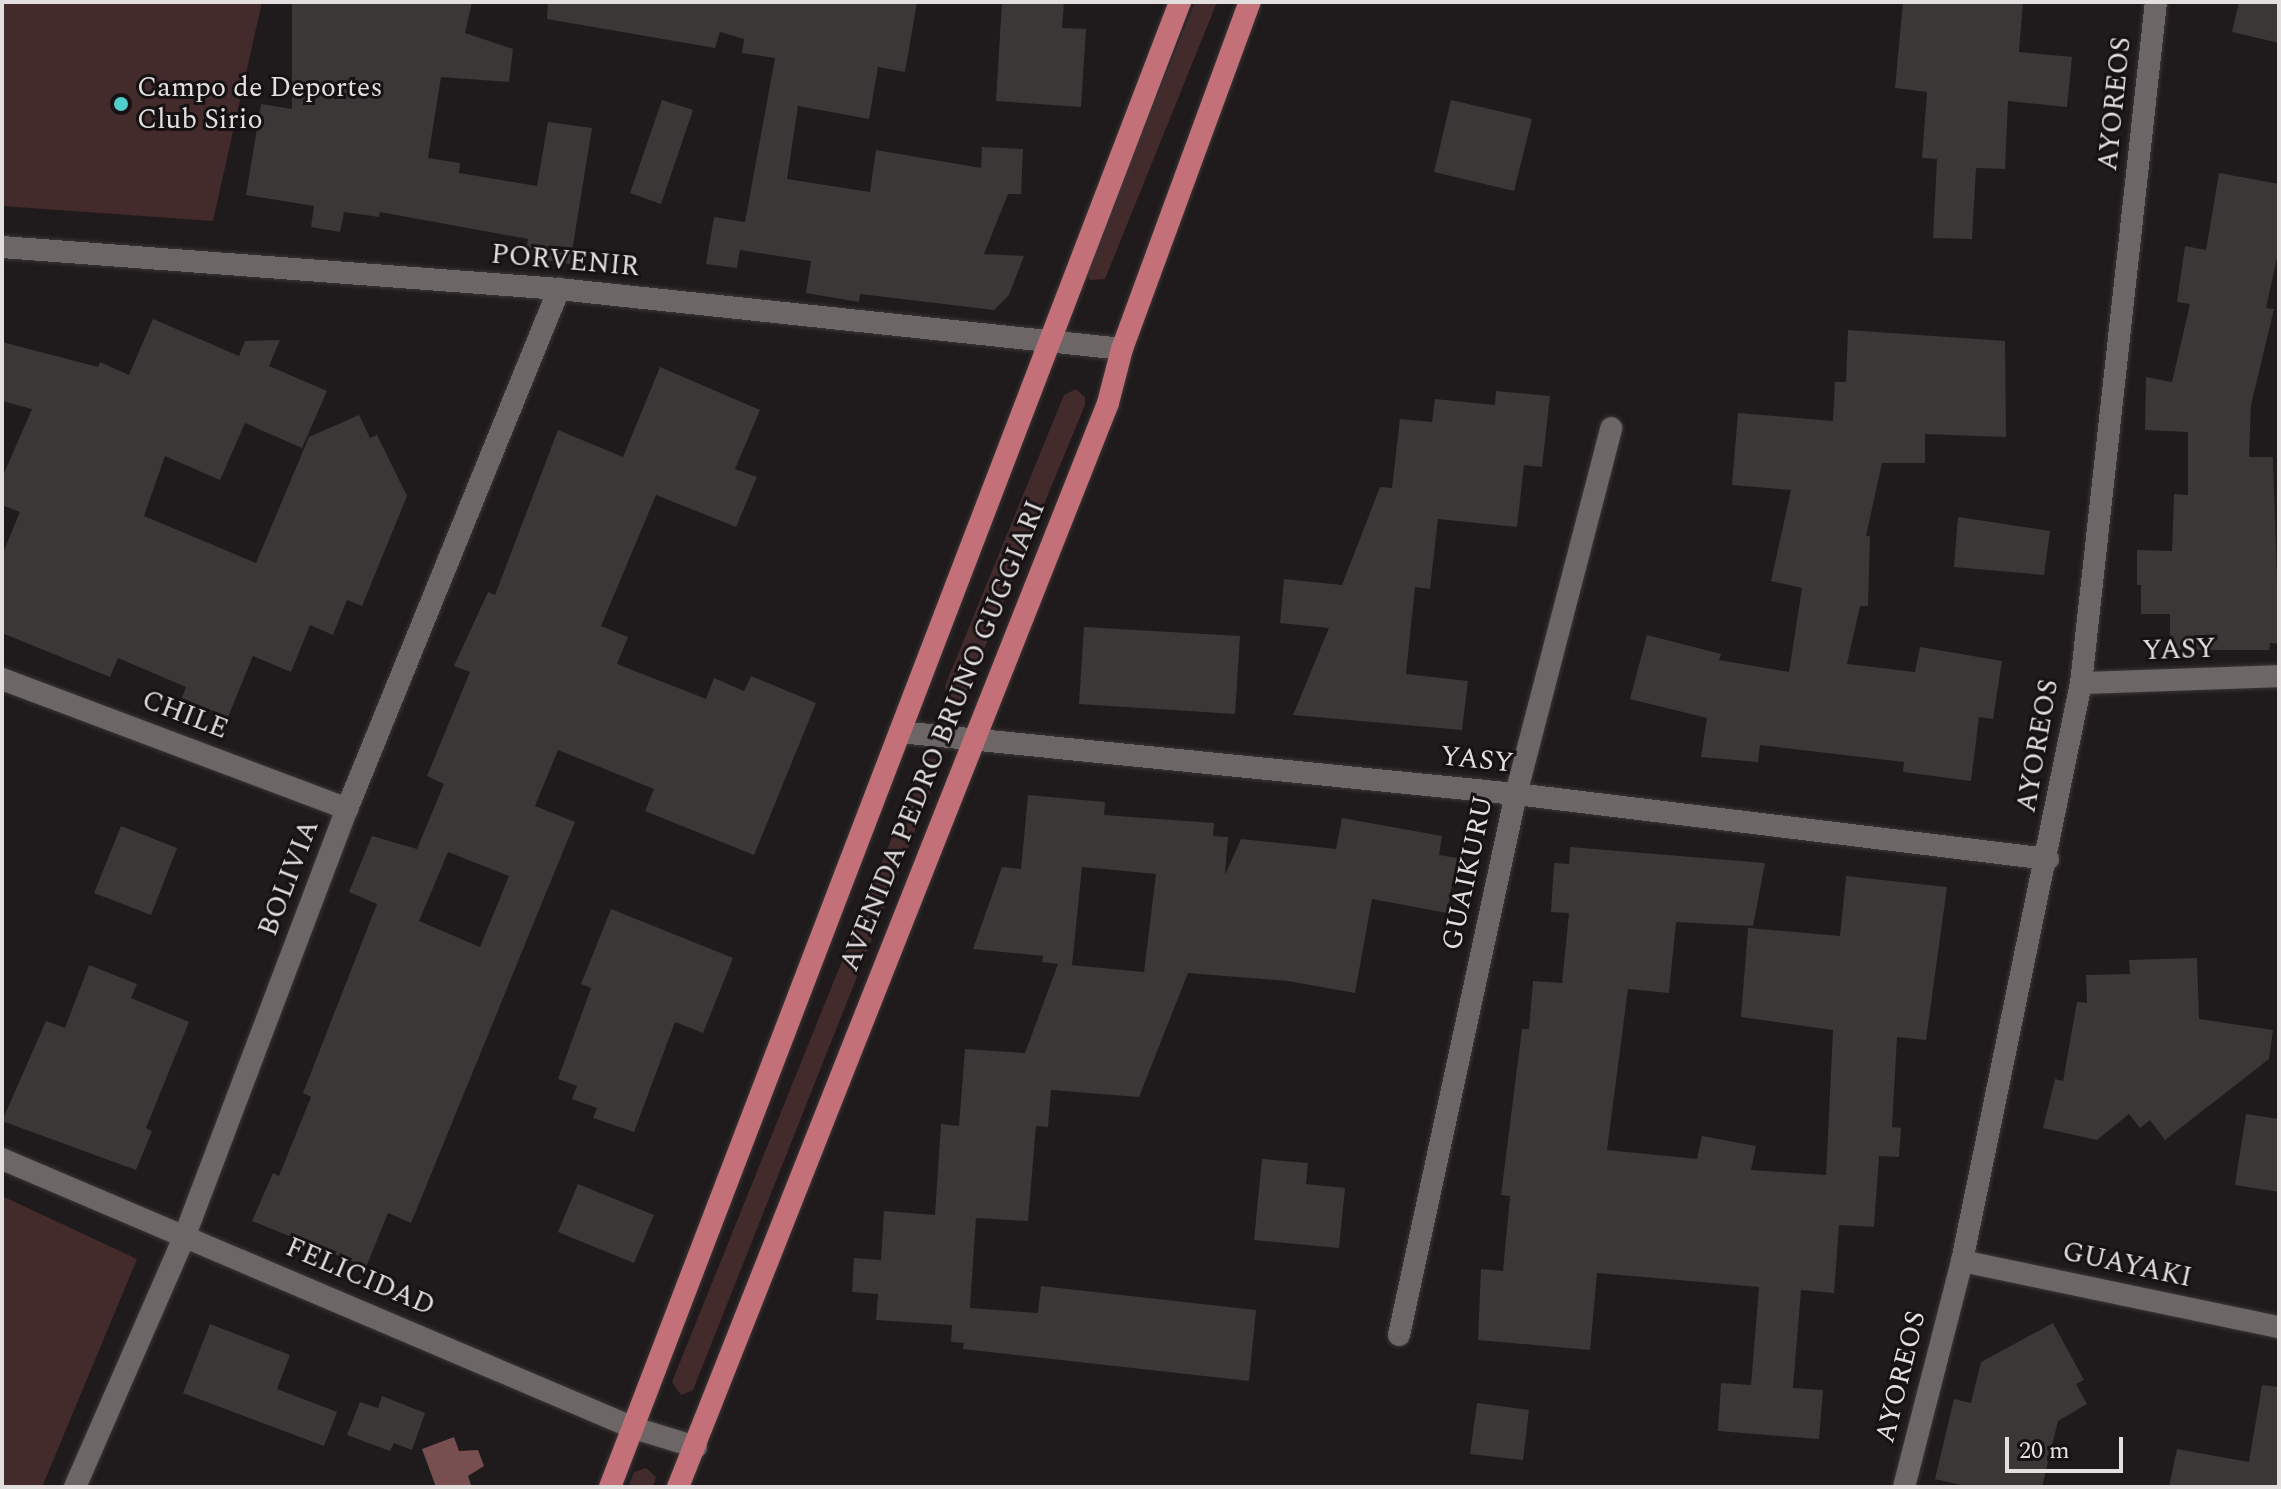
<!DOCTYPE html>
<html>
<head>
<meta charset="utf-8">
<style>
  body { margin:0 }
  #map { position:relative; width:2281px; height:1489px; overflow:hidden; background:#1f1a1b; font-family:Spectral,serif }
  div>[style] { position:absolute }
  .green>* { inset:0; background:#432b2c }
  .water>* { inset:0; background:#774f51 }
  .building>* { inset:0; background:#3c3737 }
  .roads { filter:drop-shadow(0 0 2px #393636) drop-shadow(0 0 2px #393636) }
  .minor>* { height:22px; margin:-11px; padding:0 11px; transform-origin:11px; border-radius:11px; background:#6c6666 }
  .primary>* { height:22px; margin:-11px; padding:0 11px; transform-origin:11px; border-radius:11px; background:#c47078 }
  .dots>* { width:22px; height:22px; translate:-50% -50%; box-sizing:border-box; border:4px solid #161112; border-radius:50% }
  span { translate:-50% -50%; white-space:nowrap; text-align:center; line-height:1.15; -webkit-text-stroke:6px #161112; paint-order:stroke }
  .poi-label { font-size:28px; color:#e3dfdf }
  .left { translate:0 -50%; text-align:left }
  .street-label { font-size:28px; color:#e3dfdf }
  .frame { position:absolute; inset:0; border:4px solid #e3dfdf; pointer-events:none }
  .scale { position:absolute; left:2005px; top:1437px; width:118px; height:36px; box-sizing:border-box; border:4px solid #e3dfdf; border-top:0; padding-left:10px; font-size:24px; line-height:28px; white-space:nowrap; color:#e3dfdf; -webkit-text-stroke:6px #161112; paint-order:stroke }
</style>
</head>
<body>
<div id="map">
  <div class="green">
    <div style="clip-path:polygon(2px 2px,262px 2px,213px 221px,2px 206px)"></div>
    <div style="clip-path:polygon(1195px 2px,1217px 2px,1105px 279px,1090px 280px,1086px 271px)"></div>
    <div style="clip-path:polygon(1076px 389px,1085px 397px,1085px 405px,965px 695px,960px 701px,948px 699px,945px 686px,1064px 395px)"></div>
    <div style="clip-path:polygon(924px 758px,936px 759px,939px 770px,693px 1390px,681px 1395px,672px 1382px)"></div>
    <div style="clip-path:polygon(2px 1196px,137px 1259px,42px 1487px,2px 1487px)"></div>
    <div style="clip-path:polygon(646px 1468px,656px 1477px,653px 1487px,628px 1487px,634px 1472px)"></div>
  </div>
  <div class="water">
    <div style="clip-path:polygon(454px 1437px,459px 1451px,478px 1450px,484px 1466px,468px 1476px,471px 1485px,436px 1487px,422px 1449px)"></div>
  </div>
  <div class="building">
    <div style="clip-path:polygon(292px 2px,472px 2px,465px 33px,513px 49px,509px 82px,441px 77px,428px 158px,460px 163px,459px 173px,537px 186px,548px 122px,592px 128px,570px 264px,525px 257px,528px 239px,380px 212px,379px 217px,344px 212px,340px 232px,311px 227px,314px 206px,246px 195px,261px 104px,292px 109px)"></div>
    <div style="clip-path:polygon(548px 2px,917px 2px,905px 72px,878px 67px,869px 119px,798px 106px,787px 179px,870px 192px,876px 150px,981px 168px,982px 147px,1023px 149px,1021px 194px,1008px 194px,984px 254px,1024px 256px,1009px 295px,994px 310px,860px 294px,859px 302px,806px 293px,811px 261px,740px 250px,737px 268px,706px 264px,714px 217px,745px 222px,775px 58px,742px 53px,744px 39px,720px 32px,715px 48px,547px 19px)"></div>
    <div style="clip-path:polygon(1002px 2px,1064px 2px,1062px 28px,1086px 29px,1081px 107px,996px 101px)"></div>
    <div style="clip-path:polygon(1903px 2px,2023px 2px,2019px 52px,2072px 57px,2067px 107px,2008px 101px,2005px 169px,1976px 168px,1972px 239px,1933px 238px,1937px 159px,1922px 158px,1927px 92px,1895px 88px)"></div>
    <div style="clip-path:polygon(2239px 2px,2279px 2px,2279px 43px,2232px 32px)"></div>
    <div style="clip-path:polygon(662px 100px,693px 110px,661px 204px,630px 193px)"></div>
    <div style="clip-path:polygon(1451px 100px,1532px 119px,1514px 191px,1434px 172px)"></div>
    <div style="clip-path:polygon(2219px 173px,2279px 184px,2279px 249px,2266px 308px,2274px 309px,2251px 405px,2249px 457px,2273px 457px,2279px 644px,2270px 643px,2269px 650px,2170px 650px,2170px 614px,2141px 614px,2141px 585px,2137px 585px,2137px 550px,2172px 551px,2174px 494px,2188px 495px,2188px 432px,2145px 430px,2146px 377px,2172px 382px,2190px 304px,2177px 302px,2185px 246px,2206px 250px)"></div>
    <div style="clip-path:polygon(153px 319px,239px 356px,245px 341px,280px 340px,269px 366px,327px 391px,302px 448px,245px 423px,220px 480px,165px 456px,144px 516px,256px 563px,309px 437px,359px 415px,370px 438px,377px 435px,407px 496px,362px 606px,347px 600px,333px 635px,310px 625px,291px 672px,253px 656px,228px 717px,182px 698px,186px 687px,118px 658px,110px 677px,2px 633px,2px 555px,20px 512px,2px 505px,2px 478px,32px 409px,2px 401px,2px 342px,98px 367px,100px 362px,129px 375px)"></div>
    <div style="clip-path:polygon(1848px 330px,2005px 341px,2006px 437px,1925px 434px,1925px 463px,1882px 463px,1866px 536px,1870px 536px,1868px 606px,1860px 606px,1847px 664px,1915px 672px,1920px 647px,2002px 661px,1993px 719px,1979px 717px,1971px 781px,1903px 772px,1904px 762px,1760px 745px,1758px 762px,1701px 757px,1707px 718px,1630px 699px,1647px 635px,1721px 654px,1719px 660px,1789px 672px,1802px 588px,1771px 581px,1791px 490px,1732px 485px,1738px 413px,1833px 421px,1835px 382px,1846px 382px)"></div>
    <div style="clip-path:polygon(evenodd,660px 367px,760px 410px,735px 469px,757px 477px,736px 527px,656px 495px,601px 626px,628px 637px,617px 664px,706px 699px,714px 678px,744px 691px,751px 676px,816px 703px,754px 855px,645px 811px,654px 789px,558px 750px,535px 806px,575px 822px,411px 1223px,388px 1213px,366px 1267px,252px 1221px,273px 1173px,279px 1176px,311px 1097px,303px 1093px,377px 904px,349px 892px,372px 836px,417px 849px,444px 784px,427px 776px,470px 672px,454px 666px,488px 592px,495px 595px,558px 430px,623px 457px,660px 367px,448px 852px,509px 876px,480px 947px,419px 921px,448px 852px)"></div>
    <div style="clip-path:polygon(1496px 391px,1550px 396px,1542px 467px,1524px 465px,1517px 527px,1438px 519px,1430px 589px,1415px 587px,1406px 674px,1468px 681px,1462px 730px,1293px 715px,1329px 628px,1280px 623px,1284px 579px,1342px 585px,1380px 487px,1392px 488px,1400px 419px,1432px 422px,1435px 399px,1495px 405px)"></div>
    <div style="clip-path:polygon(1958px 517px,2050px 531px,2044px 575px,1954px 567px)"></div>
    <div style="clip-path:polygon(1084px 627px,1240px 636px,1235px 714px,1079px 704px)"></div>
    <div style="clip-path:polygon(evenodd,1028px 795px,1105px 802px,1104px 815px,1214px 823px,1213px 836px,1228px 837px,1225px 875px,1241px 839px,1336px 849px,1342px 818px,1442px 836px,1439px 855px,1457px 858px,1447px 913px,1372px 899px,1355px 993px,1288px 981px,1188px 973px,1139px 1097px,1051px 1090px,1048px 1127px,1036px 1126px,1028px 1221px,976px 1218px,970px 1308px,1038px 1313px,1041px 1286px,1256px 1310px,1249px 1381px,963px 1349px,964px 1343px,951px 1342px,952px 1325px,876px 1320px,878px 1294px,852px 1292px,854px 1258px,881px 1260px,884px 1211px,935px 1215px,941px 1124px,959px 1126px,965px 1049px,1025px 1053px,1058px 964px,1042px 962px,1043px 956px,973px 949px,1002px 867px,1021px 869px,1028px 795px,1082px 867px,1156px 874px,1144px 972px,1060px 964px,1072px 965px,1082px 867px)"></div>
    <div style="clip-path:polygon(121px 826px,177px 848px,151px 915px,94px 893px)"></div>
    <div style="clip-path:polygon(1570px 847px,1765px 863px,1753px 926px,1676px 922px,1669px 993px,1628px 989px,1607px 1150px,1697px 1159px,1702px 1136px,1756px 1146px,1751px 1170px,1826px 1175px,1833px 1030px,1741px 1017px,1748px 928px,1840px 936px,1846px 876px,1947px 887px,1926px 1040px,1897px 1037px,1892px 1127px,1901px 1128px,1899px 1157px,1879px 1156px,1874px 1227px,1839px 1225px,1834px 1293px,1801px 1290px,1793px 1388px,1823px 1390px,1819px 1439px,1718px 1431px,1721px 1383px,1751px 1385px,1759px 1287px,1597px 1273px,1590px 1350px,1478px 1340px,1481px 1269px,1503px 1271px,1510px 1196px,1501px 1195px,1522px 1029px,1529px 1029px,1533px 981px,1562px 983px,1569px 913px,1551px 912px,1554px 863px,1569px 864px)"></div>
    <div style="clip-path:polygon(611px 909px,733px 958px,703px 1033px,675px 1022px,634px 1132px,593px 1118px,597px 1108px,572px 1099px,577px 1086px,558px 1079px,591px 988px,581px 984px)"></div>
    <div style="clip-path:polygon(2197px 958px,2199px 1019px,2273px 1030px,2269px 1059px,2165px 1140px,2150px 1120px,2140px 1128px,2129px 1114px,2097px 1140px,2043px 1128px,2055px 1079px,2063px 1081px,2077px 1002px,2087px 1003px,2086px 975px,2130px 974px,2129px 960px)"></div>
    <div style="clip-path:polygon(89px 965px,137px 984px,131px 998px,189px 1022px,146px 1128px,152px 1131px,136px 1170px,2px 1121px,46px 1021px,65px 1028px)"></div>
    <div style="clip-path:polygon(2246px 1114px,2279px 1119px,2279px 1192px,2235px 1185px)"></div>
    <div style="clip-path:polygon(1262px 1159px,1308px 1163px,1306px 1184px,1345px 1188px,1339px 1248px,1254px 1240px)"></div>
    <div style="clip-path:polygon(578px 1184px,654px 1215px,634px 1263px,558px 1232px)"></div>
    <div style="clip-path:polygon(2053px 1323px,2084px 1380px,2076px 1384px,2087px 1404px,2058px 1421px,2042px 1487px,1970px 1487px,1935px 1479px,1954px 1399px,1971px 1403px,1981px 1362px)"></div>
    <div style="clip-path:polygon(210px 1324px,290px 1355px,277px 1389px,337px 1412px,324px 1446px,183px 1393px)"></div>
    <div style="clip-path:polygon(2262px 1385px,2279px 1387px,2279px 1487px,2169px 1487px,2177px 1449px,2249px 1462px)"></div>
    <div style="clip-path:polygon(382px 1396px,425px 1413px,412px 1450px,394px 1443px,390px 1451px,347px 1435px,360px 1402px,378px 1408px)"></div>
    <div style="clip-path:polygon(1477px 1403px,1529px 1410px,1523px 1460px,1470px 1454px)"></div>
  </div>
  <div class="roads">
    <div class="minor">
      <div style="left:2px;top:247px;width:559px;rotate:4.31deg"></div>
      <div style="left:559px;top:289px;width:566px;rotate:6.08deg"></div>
      <div style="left:2px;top:679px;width:369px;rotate:20.6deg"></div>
      <div style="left:2081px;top:683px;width:198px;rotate:-2deg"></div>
      <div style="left:900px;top:732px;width:619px;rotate:5.75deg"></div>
      <div style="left:1516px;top:794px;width:536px;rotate:6.97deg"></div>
      <div style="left:2px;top:1159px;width:687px;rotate:23.06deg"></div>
      <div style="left:634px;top:1428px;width:65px;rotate:17deg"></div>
      <div style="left:1962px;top:1261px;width:324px;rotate:11.8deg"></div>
      <div style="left:1399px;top:1335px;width:554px;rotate:-77.8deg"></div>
      <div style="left:1516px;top:794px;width:378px;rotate:-75.4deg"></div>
      <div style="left:75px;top:1487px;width:275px;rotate:-66.4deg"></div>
      <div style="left:185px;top:1235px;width:456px;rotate:-69.2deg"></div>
      <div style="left:347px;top:809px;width:562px;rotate:-67.82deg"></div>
      <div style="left:1904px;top:1487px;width:233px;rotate:-75.6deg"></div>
      <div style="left:1962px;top:1261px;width:590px;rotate:-78.37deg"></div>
      <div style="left:2081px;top:683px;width:685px;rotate:-83.72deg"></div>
    </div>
    <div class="primary">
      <div style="left:610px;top:1487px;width:1591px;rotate:-69deg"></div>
      <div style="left:678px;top:1487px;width:1166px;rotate:-68.36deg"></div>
      <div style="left:1108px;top:403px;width:56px;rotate:-75.5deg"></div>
      <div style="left:1122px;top:349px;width:370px;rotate:-69.8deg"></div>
    </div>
  </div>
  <div class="dots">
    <div style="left:121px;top:104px;background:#52cdce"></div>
  </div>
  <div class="poi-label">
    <span class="left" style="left:137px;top:104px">Campo de Deportes<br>Club Sirio</span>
  </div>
  <div class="street-label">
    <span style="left:2115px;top:104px;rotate:-84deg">AYOREOS</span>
    <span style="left:565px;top:261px;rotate:5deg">PORVENIR</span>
    <span style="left:2179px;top:650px;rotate:-2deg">YASY</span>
    <span style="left:185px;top:715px;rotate:21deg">CHILE</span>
    <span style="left:943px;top:736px;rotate:-68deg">AVENIDA PEDRO BRUNO GUGGIARI</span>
    <span style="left:2038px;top:746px;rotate:-80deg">AYOREOS</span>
    <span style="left:1477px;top:760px;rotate:6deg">YASY</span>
    <span style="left:1468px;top:873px;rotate:-78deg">GUAIKURU</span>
    <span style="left:289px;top:878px;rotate:-69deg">BOLIVIA</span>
    <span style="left:2127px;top:1265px;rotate:12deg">GUAYAKI</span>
    <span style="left:360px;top:1277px;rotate:23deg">FELICIDAD</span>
    <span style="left:1901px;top:1377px;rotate:-76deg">AYOREOS</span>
  </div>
  <div class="frame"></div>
  <div class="scale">20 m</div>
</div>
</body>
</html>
